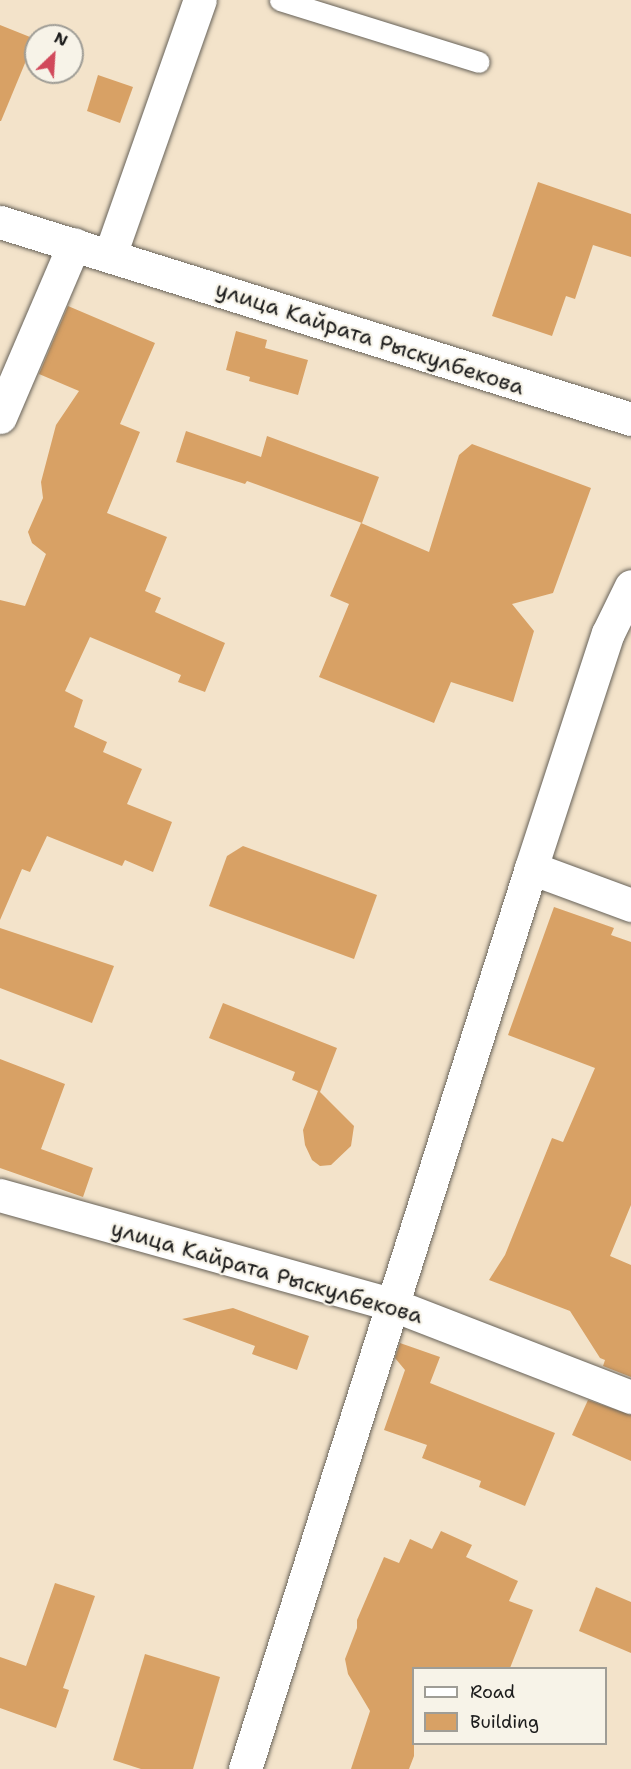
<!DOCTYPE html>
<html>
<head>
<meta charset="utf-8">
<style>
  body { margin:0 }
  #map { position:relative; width:631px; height:1769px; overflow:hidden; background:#f3e3ca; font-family:"Shantell Sans",sans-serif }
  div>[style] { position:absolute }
  .building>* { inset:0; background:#d8a165 }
  .roads { filter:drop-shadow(0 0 2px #676259) drop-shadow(0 0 2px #676259) }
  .lane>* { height:21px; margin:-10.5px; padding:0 10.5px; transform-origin:10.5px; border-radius:10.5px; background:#fff }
  .street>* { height:33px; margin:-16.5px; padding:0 16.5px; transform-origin:16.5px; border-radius:16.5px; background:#fff }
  span { translate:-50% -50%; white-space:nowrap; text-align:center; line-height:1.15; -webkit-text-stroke:4.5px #f7f3e8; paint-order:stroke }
  .street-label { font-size:22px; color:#1c1c1c }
  .legend { position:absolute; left:412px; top:1667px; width:195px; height:78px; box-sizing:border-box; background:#f7f3e8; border:2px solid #9f9d96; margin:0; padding:8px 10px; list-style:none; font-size:18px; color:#1c1c1c }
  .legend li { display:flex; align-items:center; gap:12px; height:30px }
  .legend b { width:30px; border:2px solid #9f9d96 }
  .north { position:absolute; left:24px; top:24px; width:60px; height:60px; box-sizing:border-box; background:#f7f3e8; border:2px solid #9f9d96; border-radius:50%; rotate:25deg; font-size:16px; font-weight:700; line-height:24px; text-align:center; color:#1c1c1c }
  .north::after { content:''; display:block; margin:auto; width:21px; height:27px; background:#d1495b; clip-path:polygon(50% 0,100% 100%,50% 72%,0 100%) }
</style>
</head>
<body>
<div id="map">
  <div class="building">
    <div style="clip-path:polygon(0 25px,35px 39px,1px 121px,0 121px)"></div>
    <div style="clip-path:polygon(98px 75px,133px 87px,120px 123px,87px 111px)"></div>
    <div style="clip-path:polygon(538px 182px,631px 214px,631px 257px,593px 245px,575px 299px,566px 296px,552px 336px,492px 316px)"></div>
    <div style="clip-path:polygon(68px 306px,155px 343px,120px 424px,140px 432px,107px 513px,167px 537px,145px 591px,161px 598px,155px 612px,225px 643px,205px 692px,178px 682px,181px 675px,90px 637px,65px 691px,83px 700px,74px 727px,107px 742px,103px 752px,142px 769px,127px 804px,172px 822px,153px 872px,125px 860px,122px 866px,47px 836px,30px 872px,22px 869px,0 920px,0 600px,25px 606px,46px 554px,32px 543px,28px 532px,43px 498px,41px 482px,56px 425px,79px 391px,39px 374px)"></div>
    <div style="clip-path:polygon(236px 331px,267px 340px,265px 348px,308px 360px,298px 395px,249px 381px,250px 377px,226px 370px)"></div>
    <div style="clip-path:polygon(186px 431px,261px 457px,267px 436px,379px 477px,362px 523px,247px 481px,245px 484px,176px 462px)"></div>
    <div style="clip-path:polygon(472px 444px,591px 488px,553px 593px,512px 604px,534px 631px,513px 702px,451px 682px,434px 723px,319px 677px,349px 604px,330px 596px,361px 523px,429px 552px,459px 455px)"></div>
    <div style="clip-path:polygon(243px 846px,377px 895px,354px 959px,209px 906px,227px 856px)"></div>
    <div style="clip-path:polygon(554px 907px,614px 928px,611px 935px,631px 942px,631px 1205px,610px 1256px,631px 1265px,631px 1377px,603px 1366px,605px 1360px,600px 1358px,570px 1311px,489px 1280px,505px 1255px,552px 1138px,563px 1142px,595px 1068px,508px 1035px)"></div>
    <div style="clip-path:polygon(0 928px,114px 966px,92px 1023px,0 988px)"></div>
    <div style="clip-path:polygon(223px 1003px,337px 1048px,320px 1092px,354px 1126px,351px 1146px,331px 1165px,320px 1166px,312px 1160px,305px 1145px,303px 1130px,318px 1091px,292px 1080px,295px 1072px,209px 1038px)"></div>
    <div style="clip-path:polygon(0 1059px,65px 1084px,41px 1149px,93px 1168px,83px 1197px,0 1168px)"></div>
    <div style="clip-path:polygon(233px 1308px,309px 1336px,297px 1370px,252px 1354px,255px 1346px,182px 1319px)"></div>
    <div style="clip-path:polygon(400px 1343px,440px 1357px,430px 1383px,555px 1433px,525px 1506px,479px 1487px,481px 1481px,422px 1458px,427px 1445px,384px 1430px,405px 1370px,395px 1358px)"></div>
    <div style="clip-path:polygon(588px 1400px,631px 1415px,631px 1461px,572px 1435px)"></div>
    <div style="clip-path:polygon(441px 1531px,472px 1545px,466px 1557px,518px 1581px,509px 1601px,533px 1610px,510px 1668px,414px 1668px,414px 1756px,409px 1769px,351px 1769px,370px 1711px,348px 1674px,345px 1659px,357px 1628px,357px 1620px,384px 1557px,399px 1563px,410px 1539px,432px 1549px)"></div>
    <div style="clip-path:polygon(55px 1583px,95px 1596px,63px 1688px,69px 1690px,56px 1728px,0 1708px,0 1657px,26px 1666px)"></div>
    <div style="clip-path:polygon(596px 1587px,631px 1602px,631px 1653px,579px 1631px)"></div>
    <div style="clip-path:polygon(145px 1654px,220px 1677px,193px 1769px,141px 1769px,113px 1760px)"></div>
  </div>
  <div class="roads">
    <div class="lane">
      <div style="left:280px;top:0;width:208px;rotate:17.3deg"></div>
    </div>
    <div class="street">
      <div style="left:0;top:222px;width:661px;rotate:17.34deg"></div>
      <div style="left:110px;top:255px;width:270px;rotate:-70.6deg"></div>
      <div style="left:0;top:417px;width:188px;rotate:-66.8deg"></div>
      <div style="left:531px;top:868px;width:107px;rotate:20.3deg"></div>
      <div style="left:0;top:1195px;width:406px;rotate:15.6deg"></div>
      <div style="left:391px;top:1304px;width:257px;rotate:21.2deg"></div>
      <div style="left:245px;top:1769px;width:945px;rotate:-72.39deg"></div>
      <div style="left:531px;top:868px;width:247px;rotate:-71.9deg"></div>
      <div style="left:608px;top:633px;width:52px;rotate:-63.9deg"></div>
    </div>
  </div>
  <div class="street-label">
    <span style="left:370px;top:338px;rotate:18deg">улица Кайрата Рыскулбекова</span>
    <span style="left:267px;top:1272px;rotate:16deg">улица Кайрата Рыскулбекова</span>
  </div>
  <ul class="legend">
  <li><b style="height:8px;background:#fff"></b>Road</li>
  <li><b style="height:16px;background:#d8a165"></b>Building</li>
  </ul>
  <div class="north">N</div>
</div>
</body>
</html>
